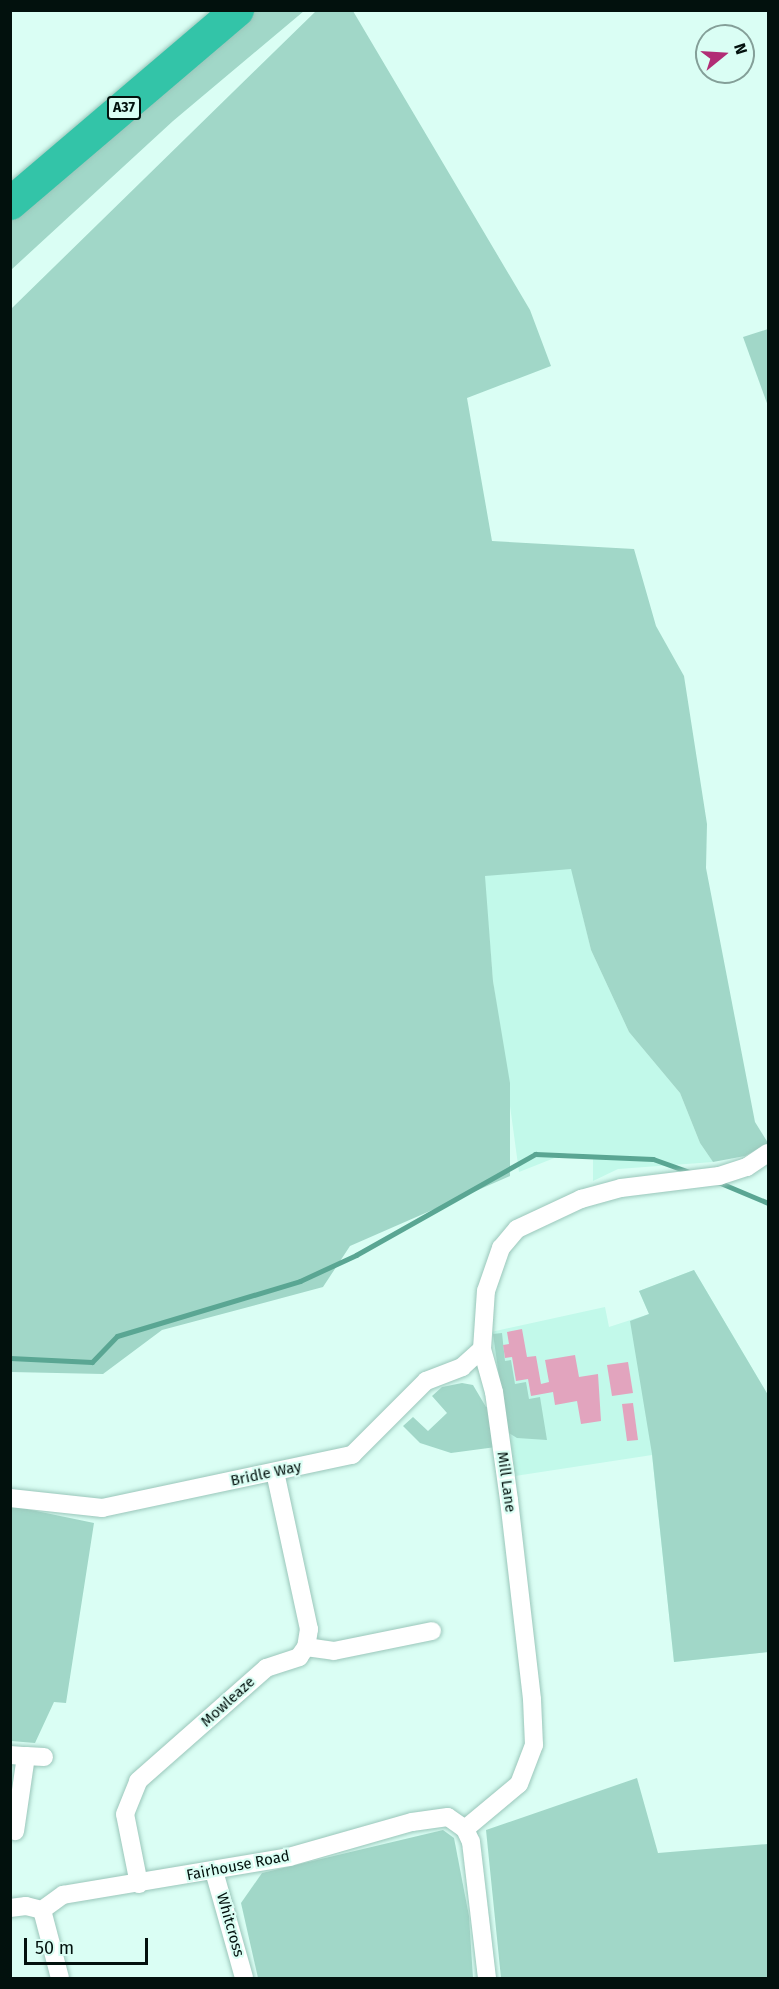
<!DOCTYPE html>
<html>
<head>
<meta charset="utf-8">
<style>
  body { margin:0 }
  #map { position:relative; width:779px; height:1989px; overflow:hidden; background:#dafef4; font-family:"Fira Sans",sans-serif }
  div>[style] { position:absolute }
  .built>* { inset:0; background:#c2f9ea }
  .green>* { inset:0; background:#a1d7c8 }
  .stream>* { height:5px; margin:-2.5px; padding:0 2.5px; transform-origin:2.5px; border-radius:2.5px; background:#5aa693 }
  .building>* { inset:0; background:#e2a4be }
  .roads { filter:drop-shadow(0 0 2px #9ac6ba) drop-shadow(0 0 2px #9ac6ba) }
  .street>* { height:18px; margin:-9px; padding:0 9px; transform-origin:9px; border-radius:9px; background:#fff }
  .highway>* { height:33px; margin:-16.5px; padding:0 16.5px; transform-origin:16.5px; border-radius:16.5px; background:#33c4a8 }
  span { translate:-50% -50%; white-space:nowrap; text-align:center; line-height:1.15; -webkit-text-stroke:4.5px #dafef4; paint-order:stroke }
  .shield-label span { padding:2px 4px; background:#dafef4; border:2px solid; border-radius:4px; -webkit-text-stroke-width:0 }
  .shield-label { font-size:14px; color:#02110d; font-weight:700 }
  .street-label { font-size:15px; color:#02110d }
  .frame { position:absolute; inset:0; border:12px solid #02110d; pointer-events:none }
  .north { position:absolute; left:695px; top:24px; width:60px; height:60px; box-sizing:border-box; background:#dafef4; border:2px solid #849f98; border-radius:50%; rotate:72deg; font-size:16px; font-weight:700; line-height:24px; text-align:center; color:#02110d }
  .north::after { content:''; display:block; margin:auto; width:21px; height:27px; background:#b12d75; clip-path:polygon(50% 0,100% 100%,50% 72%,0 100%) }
  .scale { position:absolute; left:24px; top:1938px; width:124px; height:27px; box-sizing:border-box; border:3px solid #02110d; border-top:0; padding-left:8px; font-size:18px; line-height:21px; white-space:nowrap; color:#02110d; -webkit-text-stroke:4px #dafef4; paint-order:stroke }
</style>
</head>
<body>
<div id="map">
  <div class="built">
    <div style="clip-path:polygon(570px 861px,591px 950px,629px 1032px,680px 1093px,700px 1143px,713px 1162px,618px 1169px,593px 1181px,593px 1156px,567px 1153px,519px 1172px,493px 981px,484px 876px)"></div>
    <div style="clip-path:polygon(694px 1270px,768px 1395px,768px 1652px,674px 1662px,652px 1455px,515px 1476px,491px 1332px,605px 1307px,609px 1327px,649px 1314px,639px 1291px)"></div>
  </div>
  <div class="green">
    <div style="clip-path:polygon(247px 11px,304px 11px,173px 121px,11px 270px,11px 217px)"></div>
    <div style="clip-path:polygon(316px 11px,353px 11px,530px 310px,551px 366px,467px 398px,492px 541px,634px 549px,656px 626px,684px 676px,707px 824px,706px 868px,755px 1122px,768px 1143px,745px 1156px,713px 1162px,700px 1143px,680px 1093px,629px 1032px,591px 950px,571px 869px,485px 876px,493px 981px,510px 1083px,510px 1176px,350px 1246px,323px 1287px,162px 1330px,103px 1374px,11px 1372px,11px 309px)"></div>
    <div style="clip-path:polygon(768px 329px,768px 406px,743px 337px)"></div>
    <div style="clip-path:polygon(694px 1270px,768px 1395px,768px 1652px,674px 1662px,652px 1454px,630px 1321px,649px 1314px,639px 1291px)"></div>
    <div style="clip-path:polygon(502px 1333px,505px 1361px,511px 1360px,515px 1384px,526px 1382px,529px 1399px,540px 1397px,547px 1440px,517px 1438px,507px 1432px,493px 1334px)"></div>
    <div style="clip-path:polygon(462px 1383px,473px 1385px,486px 1407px,492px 1407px,496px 1447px,451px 1453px,420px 1443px,403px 1426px,413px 1417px,428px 1431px,447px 1413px,432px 1396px,442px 1387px)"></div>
    <div style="clip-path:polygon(17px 1507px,94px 1523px,66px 1703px,54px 1702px,35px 1743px,11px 1741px,10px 1508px)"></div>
    <div style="clip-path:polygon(637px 1778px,658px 1853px,768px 1844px,768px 1978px,501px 1978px,486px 1830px)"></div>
    <div style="clip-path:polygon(443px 1830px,454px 1838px,469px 1916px,473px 1978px,258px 1978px,241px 1903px,262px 1873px)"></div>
  </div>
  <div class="stream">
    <div style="left:718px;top:1182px;width:54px;rotate:22.8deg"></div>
    <div style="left:10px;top:1358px;width:82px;rotate:2.8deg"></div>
    <div style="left:92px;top:1362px;width:36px;rotate:-46deg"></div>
    <div style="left:117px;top:1336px;width:191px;rotate:-16.7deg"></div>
    <div style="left:300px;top:1281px;width:62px;rotate:-24.9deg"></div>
    <div style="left:356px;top:1255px;width:206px;rotate:-29.4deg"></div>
    <div style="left:535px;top:1154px;width:118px;rotate:2.4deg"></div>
    <div style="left:653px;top:1159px;width:41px;rotate:19.7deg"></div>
  </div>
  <div class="building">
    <div style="clip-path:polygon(522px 1329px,527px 1357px,536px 1356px,541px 1384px,549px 1382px,545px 1360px,575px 1355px,579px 1377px,598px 1374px,601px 1421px,581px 1424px,577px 1401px,555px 1405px,553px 1392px,531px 1396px,528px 1379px,516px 1381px,512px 1357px,505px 1358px,503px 1345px,509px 1344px,507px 1332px)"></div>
    <div style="clip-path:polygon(628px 1362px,633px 1393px,612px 1396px,607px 1365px)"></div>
    <div style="clip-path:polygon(633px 1403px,638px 1440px,627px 1441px,622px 1404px)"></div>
  </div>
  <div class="roads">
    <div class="street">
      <div style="left:275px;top:1472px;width:161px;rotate:77.8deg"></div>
      <div style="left:309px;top:1629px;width:18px;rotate:99deg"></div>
      <div style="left:10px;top:1498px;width:93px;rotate:6.2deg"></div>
      <div style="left:102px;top:1508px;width:256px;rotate:-12deg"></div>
      <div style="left:352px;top:1455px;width:105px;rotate:-45deg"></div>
      <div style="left:426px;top:1381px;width:39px;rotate:-21deg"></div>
      <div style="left:462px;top:1367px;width:27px;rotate:-42deg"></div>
      <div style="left:10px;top:1755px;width:16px;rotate:4deg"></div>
      <div style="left:26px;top:1756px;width:76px;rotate:98.3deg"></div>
      <div style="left:26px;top:1756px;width:18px;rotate:3deg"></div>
      <div style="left:465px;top:1829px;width:70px;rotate:-39.8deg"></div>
      <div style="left:519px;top:1784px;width:42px;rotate:-69deg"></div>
      <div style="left:534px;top:1745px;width:46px;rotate:-92.5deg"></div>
      <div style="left:532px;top:1699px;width:200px;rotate:-96.6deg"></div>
      <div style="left:509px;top:1500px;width:109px;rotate:-97.9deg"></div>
      <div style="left:494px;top:1392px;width:45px;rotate:-105.6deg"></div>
      <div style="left:482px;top:1349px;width:58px;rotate:-86.1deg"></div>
      <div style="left:486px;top:1291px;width:46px;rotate:-70.8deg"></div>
      <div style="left:501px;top:1248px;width:25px;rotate:-50deg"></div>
      <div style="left:517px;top:1229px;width:71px;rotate:-25.1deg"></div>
      <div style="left:581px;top:1199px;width:41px;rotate:-15.4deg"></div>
      <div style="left:621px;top:1188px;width:99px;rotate:-7deg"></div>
      <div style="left:719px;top:1176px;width:29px;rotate:-18deg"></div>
      <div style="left:747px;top:1167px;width:25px;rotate:-34deg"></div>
      <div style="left:214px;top:1871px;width:111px;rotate:74.3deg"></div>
      <div style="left:139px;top:1884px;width:71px;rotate:-101.3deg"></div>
      <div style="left:125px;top:1814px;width:35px;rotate:-68deg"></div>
      <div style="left:138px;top:1781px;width:171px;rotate:-41.4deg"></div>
      <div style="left:266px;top:1668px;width:35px;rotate:-18deg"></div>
      <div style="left:299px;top:1657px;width:12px;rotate:-55deg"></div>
      <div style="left:306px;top:1647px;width:28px;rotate:8deg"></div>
      <div style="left:334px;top:1651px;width:100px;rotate:-11.5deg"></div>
      <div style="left:10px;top:1908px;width:16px;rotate:-7deg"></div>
      <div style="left:26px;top:1906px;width:16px;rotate:14deg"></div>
      <div style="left:42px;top:1910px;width:26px;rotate:-36deg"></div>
      <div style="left:63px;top:1895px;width:229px;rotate:-9.5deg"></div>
      <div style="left:289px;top:1857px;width:128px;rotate:-15.9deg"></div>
      <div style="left:412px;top:1822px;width:36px;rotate:-8deg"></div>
      <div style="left:448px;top:1817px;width:21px;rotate:35deg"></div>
      <div style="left:465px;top:1829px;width:14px;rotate:65deg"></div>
      <div style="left:471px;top:1842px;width:137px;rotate:83.3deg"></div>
      <div style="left:42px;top:1910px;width:70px;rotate:75.2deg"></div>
    </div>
    <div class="highway">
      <div style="left:10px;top:203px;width:298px;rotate:-40.4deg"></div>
    </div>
  </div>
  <div class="shield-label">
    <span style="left:124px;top:108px">A37</span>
  </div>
  <div class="street-label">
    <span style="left:266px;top:1474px;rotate:-12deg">Bridle Way</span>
    <span style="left:506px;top:1482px;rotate:82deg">Mill Lane</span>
    <span style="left:228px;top:1702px;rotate:-42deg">Mowleaze</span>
    <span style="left:238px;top:1866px;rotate:-11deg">Fairhouse Road</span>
    <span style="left:230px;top:1925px;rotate:74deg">Whitcross</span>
  </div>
  <div class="frame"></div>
  <div class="north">N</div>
  <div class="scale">50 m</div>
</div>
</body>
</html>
